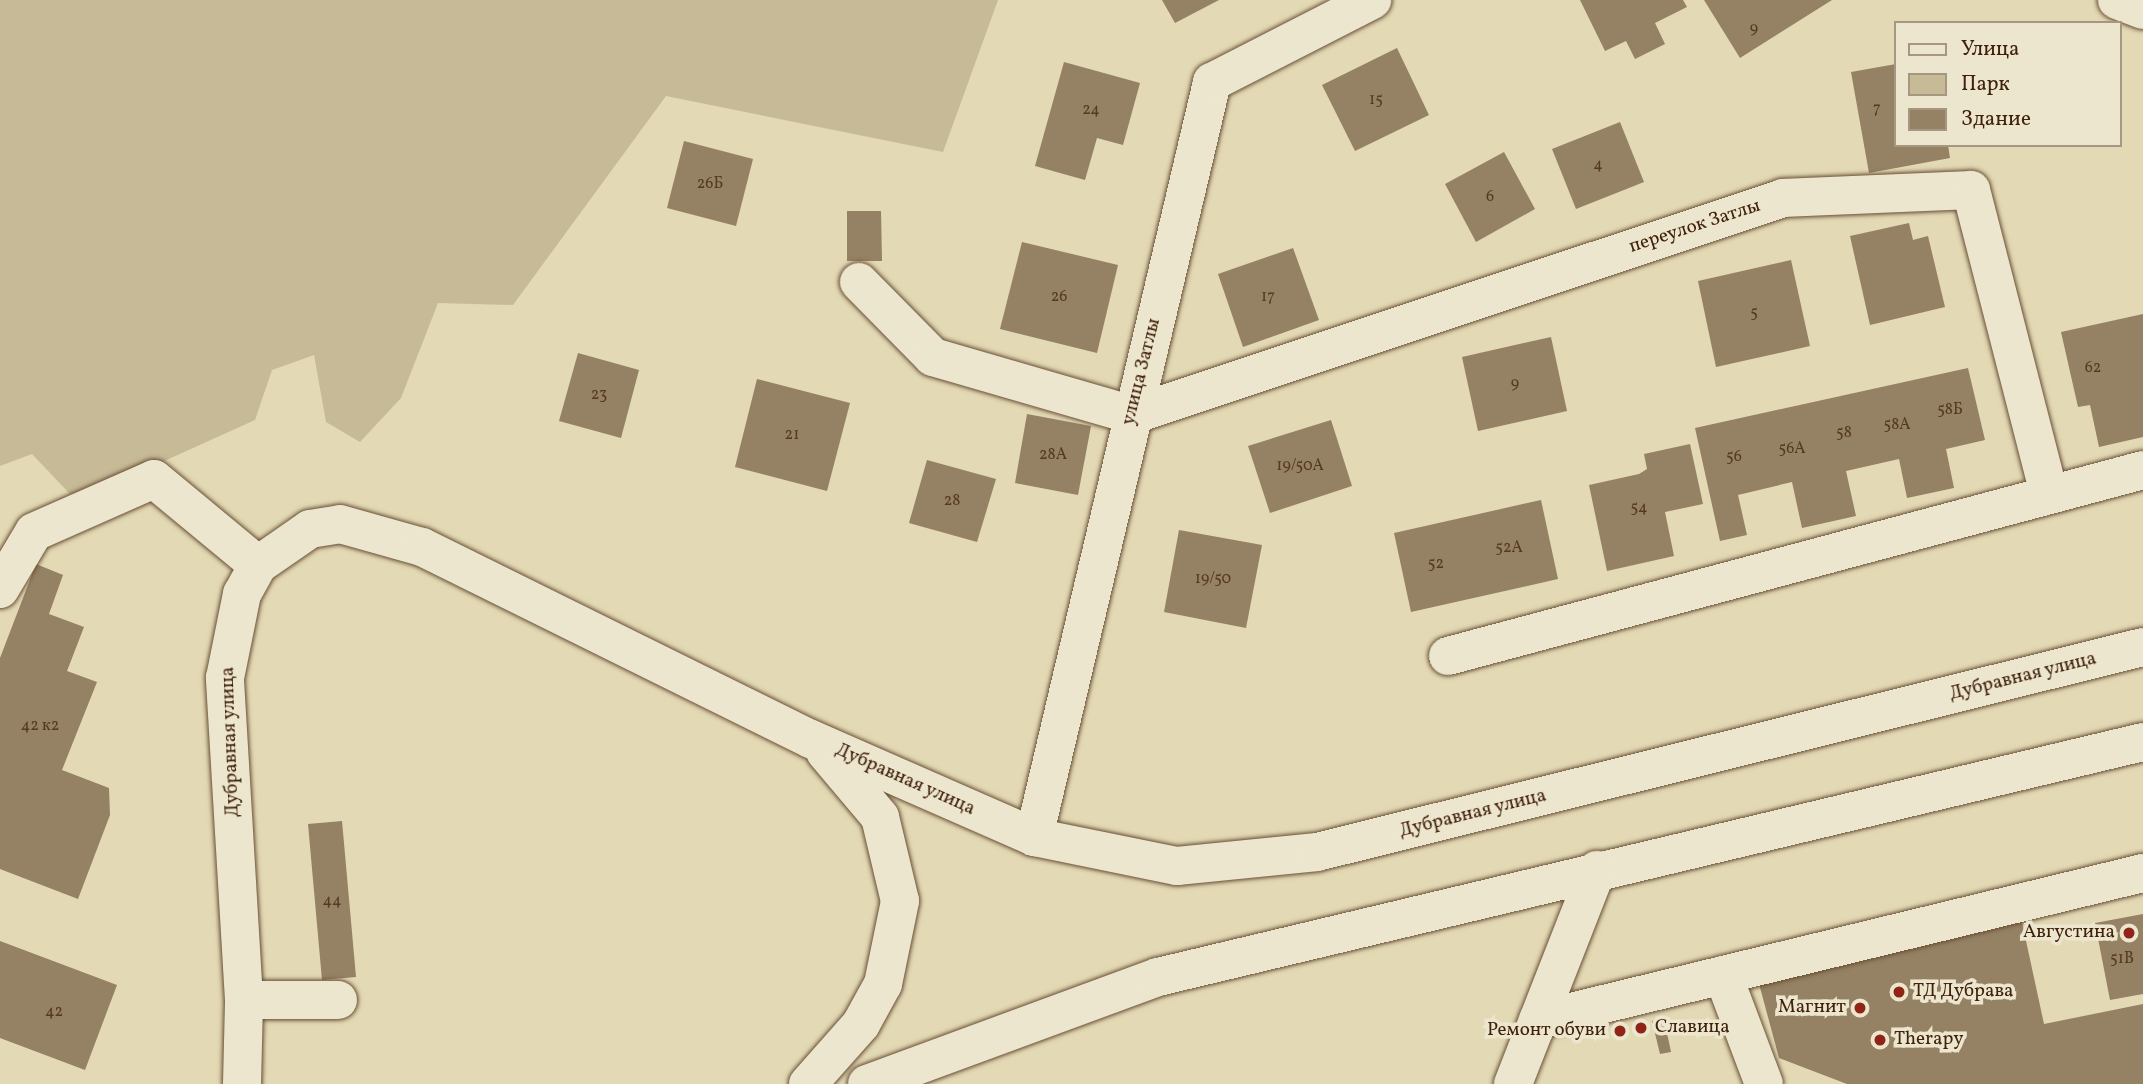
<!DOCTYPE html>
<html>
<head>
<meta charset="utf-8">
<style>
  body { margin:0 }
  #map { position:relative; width:2143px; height:1084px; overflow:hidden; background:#e3d9b4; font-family:Vollkorn,serif }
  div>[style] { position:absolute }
  .green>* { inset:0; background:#c7ba97 }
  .building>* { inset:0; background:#958163 }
  .roads { filter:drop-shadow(0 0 2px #694f36) drop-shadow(0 0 2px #694f36) }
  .minor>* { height:38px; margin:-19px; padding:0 19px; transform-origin:19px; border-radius:19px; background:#ede6ce }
  .dots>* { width:19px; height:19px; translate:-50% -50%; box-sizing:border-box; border:4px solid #ede6ce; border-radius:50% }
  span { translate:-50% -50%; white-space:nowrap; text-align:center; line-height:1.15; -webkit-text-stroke:7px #ede6ce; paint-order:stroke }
  .number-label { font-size:16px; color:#553922 }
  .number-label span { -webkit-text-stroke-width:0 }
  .street-label { font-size:19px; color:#40210c }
  .poi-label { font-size:19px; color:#40210c }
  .right { translate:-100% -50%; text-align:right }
  .left { translate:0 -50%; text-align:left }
  .legend { position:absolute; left:1894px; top:21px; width:228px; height:126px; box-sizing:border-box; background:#ede6ce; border:2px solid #a89780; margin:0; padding:9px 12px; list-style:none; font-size:21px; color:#40210c }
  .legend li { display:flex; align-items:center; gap:14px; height:35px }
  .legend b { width:35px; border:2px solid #a89780 }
</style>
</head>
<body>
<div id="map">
  <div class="green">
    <div style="clip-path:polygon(0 0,998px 0,943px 152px,666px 96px,513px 305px,438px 303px,401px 398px,360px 442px,326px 422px,314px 355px,272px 370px,255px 420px,120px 481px,70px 494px,32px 454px,0 466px)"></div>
  </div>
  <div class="building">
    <div style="clip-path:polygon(1162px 0,1219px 0,1175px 23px)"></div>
    <div style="clip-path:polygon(1580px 0,1683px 0,1687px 7px,1655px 23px,1665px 44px,1635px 59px,1626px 41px,1605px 51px)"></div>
    <div style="clip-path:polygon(1704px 0,1832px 0,1740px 58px)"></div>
    <div style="clip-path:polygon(1397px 48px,1429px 115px,1355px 151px,1322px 85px)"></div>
    <div style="clip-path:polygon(1064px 62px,1140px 83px,1123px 145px,1097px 138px,1085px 180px,1035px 166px)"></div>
    <div style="clip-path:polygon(1896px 64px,1896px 145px,1948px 145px,1950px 158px,1869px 173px,1851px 72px)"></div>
    <div style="clip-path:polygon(1620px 122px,1644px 182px,1576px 209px,1552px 149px)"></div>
    <div style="clip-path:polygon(684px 141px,753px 159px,736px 226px,667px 208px)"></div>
    <div style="clip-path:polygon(1504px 152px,1535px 209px,1476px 242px,1445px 184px)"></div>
    <div style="clip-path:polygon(847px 211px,881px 211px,882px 261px,847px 261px)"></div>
    <div style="clip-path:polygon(1909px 223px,1913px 240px,1928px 236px,1945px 307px,1870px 325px,1850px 236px)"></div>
    <div style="clip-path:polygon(1022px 242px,1118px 265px,1097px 353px,1000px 329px)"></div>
    <div style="clip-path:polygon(1293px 248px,1319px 320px,1243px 347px,1218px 274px)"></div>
    <div style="clip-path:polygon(1791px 260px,1810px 346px,1716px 367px,1698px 281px)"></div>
    <div style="clip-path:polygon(2143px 314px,2143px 437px,2099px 447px,2090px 405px,2078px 407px,2061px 332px)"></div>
    <div style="clip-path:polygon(1551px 337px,1567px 411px,1478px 431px,1462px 357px)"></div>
    <div style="clip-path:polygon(578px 353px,639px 370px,621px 438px,559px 421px)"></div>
    <div style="clip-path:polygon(1968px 368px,1985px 440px,1946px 449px,1954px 488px,1907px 498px,1899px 459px,1846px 471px,1856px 516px,1802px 528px,1792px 482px,1738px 495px,1747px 535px,1720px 541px,1695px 428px)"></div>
    <div style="clip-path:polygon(757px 379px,850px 403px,827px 491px,735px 467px)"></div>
    <div style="clip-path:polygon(1027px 414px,1091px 426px,1078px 495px,1015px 483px)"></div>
    <div style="clip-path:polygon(1331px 420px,1352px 486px,1270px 513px,1248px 446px)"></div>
    <div style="clip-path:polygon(1690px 444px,1703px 504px,1665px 512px,1674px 556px,1607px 571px,1589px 485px,1639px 474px,1647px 469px,1644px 454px)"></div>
    <div style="clip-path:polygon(927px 460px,996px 479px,977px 542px,909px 523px)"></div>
    <div style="clip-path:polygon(1541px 500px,1558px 579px,1411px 612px,1394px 533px)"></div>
    <div style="clip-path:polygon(1179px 530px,1262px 545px,1246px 628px,1164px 612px)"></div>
    <div style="clip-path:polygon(36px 564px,63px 575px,49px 614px,84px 627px,67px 671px,97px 682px,62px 770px,109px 788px,110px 815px,78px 899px,0 869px,0 658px)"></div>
    <div style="clip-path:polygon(342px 821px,356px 977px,322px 980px,308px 824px)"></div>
    <div style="clip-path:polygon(2020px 913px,2044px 1024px,2143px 1004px,2143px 1084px,1847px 1084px,1779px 1058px,1758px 980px)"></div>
    <div style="clip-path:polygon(2143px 914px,2143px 994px,2110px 1000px,2095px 923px)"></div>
    <div style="clip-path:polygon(0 941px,117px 985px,85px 1070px,0 1038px)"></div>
    <div style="clip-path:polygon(1664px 1018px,1671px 1052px,1660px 1054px,1652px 1021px)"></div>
    <div style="clip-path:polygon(1647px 1021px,1649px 1030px,1636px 1034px,1633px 1026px)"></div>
    <div style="clip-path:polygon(1625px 1024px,1628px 1034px,1615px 1038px,1612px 1027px)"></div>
  </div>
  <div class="roads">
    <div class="minor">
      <div style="left:2117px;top:0;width:28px;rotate:21deg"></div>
      <div style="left:859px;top:282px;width:105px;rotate:45.4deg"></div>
      <div style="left:933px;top:357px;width:207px;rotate:16.2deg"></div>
      <div style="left:1132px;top:415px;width:686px;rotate:-18.43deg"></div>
      <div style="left:1783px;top:198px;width:188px;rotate:-2.4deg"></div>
      <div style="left:1971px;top:190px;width:313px;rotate:75.6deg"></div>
      <div style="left:0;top:589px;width:66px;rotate:-59.2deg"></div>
      <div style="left:34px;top:532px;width:131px;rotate:-23.8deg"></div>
      <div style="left:154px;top:479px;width:135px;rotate:39.6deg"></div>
      <div style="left:1448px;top:656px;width:719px;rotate:-14.98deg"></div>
      <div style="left:1034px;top:837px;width:776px;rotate:-76.73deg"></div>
      <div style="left:1212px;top:82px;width:180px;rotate:-27.1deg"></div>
      <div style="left:1723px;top:975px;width:116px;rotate:69.4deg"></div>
      <div style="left:244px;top:1000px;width:94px"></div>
      <div style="left:1538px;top:1020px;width:623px;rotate:-13.66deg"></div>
      <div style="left:242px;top:1084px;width:84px;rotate:-88.6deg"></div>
      <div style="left:244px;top:1000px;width:323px;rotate:-93.4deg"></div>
      <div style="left:225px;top:678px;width:86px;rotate:-78.6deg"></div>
      <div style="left:242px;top:594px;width:33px;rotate:-61deg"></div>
      <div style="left:258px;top:565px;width:63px;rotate:-34.7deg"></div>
      <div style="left:310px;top:529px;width:30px;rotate:-9deg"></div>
      <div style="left:340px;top:524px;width:85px;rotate:15.7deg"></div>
      <div style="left:422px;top:547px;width:434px;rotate:26.3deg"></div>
      <div style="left:811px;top:739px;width:244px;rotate:23.7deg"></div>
      <div style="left:1034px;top:837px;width:146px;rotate:11.5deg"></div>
      <div style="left:1177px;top:866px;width:141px;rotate:-5.7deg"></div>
      <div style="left:1317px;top:852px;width:851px;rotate:-13.94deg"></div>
      <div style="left:808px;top:1084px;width:80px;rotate:-48.5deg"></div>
      <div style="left:861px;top:1024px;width:46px;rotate:-61.2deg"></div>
      <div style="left:883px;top:984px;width:85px;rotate:-78.4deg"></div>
      <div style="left:900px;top:901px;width:86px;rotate:-103.4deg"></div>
      <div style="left:880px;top:817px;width:85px;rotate:-130.2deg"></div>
      <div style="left:867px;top:1084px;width:310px;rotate:-20.2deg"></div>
      <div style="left:1158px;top:977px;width:1013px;rotate:-13.42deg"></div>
      <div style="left:1513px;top:1084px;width:230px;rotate:-68.6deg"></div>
    </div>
  </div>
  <div class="dots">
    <div style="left:2129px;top:933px;background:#8f2418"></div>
    <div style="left:1899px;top:992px;background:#8f2418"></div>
    <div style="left:1860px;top:1008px;background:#8f2418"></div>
    <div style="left:1641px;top:1028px;background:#8f2418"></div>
    <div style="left:1620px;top:1031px;background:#8f2418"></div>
    <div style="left:1880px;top:1040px;background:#8f2418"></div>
  </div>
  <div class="number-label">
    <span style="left:1754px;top:29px">9</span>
    <span style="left:1376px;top:100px">15</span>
    <span style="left:1877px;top:109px">7</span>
    <span style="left:1091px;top:110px">24</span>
    <span style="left:1598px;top:165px">4</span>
    <span style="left:710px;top:184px">26Б</span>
    <span style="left:1490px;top:197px">6</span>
    <span style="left:1059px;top:297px">26</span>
    <span style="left:1268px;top:297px">17</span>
    <span style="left:1754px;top:313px">5</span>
    <span style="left:2093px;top:368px">62</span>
    <span style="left:1515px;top:384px">9</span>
    <span style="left:599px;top:395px">23</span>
    <span style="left:1950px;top:410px">58Б</span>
    <span style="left:1897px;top:425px">58А</span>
    <span style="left:1844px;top:433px">58</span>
    <span style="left:792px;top:435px">21</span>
    <span style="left:1792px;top:449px">56А</span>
    <span style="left:1053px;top:455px">28А</span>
    <span style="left:1734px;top:457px">56</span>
    <span style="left:1300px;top:466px">19/50А</span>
    <span style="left:952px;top:501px">28</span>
    <span style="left:1639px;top:508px">54</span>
    <span style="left:1509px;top:548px">52А</span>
    <span style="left:1436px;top:564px">52</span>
    <span style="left:1213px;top:579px">19/50</span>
    <span style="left:40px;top:726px">42 к2</span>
    <span style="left:332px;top:901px">44</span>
    <span style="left:2122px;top:959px">51В</span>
    <span style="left:54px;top:1012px">42</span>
  </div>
  <div class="street-label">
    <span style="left:1695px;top:227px;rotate:-18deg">переулок Затлы</span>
    <span style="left:1142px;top:372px;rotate:-76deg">улица Затлы</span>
    <span style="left:2023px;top:677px;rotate:-14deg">Дубравная улица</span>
    <span style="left:231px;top:742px;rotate:-92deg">Дубравная улица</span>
    <span style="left:905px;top:780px;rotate:24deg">Дубравная улица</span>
    <span style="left:1473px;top:814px;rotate:-14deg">Дубравная улица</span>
  </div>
  <div class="poi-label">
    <span class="right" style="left:2115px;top:933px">Августина</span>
    <span class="left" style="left:1913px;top:992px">ТД Дубрава</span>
    <span class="right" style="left:1846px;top:1008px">Магнит</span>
    <span class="left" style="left:1655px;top:1028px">Славица</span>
    <span class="right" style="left:1606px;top:1031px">Ремонт обуви</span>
    <span class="left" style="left:1894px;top:1040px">Therapy</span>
  </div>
  <ul class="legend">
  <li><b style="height:9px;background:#ede6ce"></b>Улица</li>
  <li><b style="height:19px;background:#c7ba97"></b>Парк</li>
  <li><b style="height:19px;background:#958163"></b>Здание</li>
  </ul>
</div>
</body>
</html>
